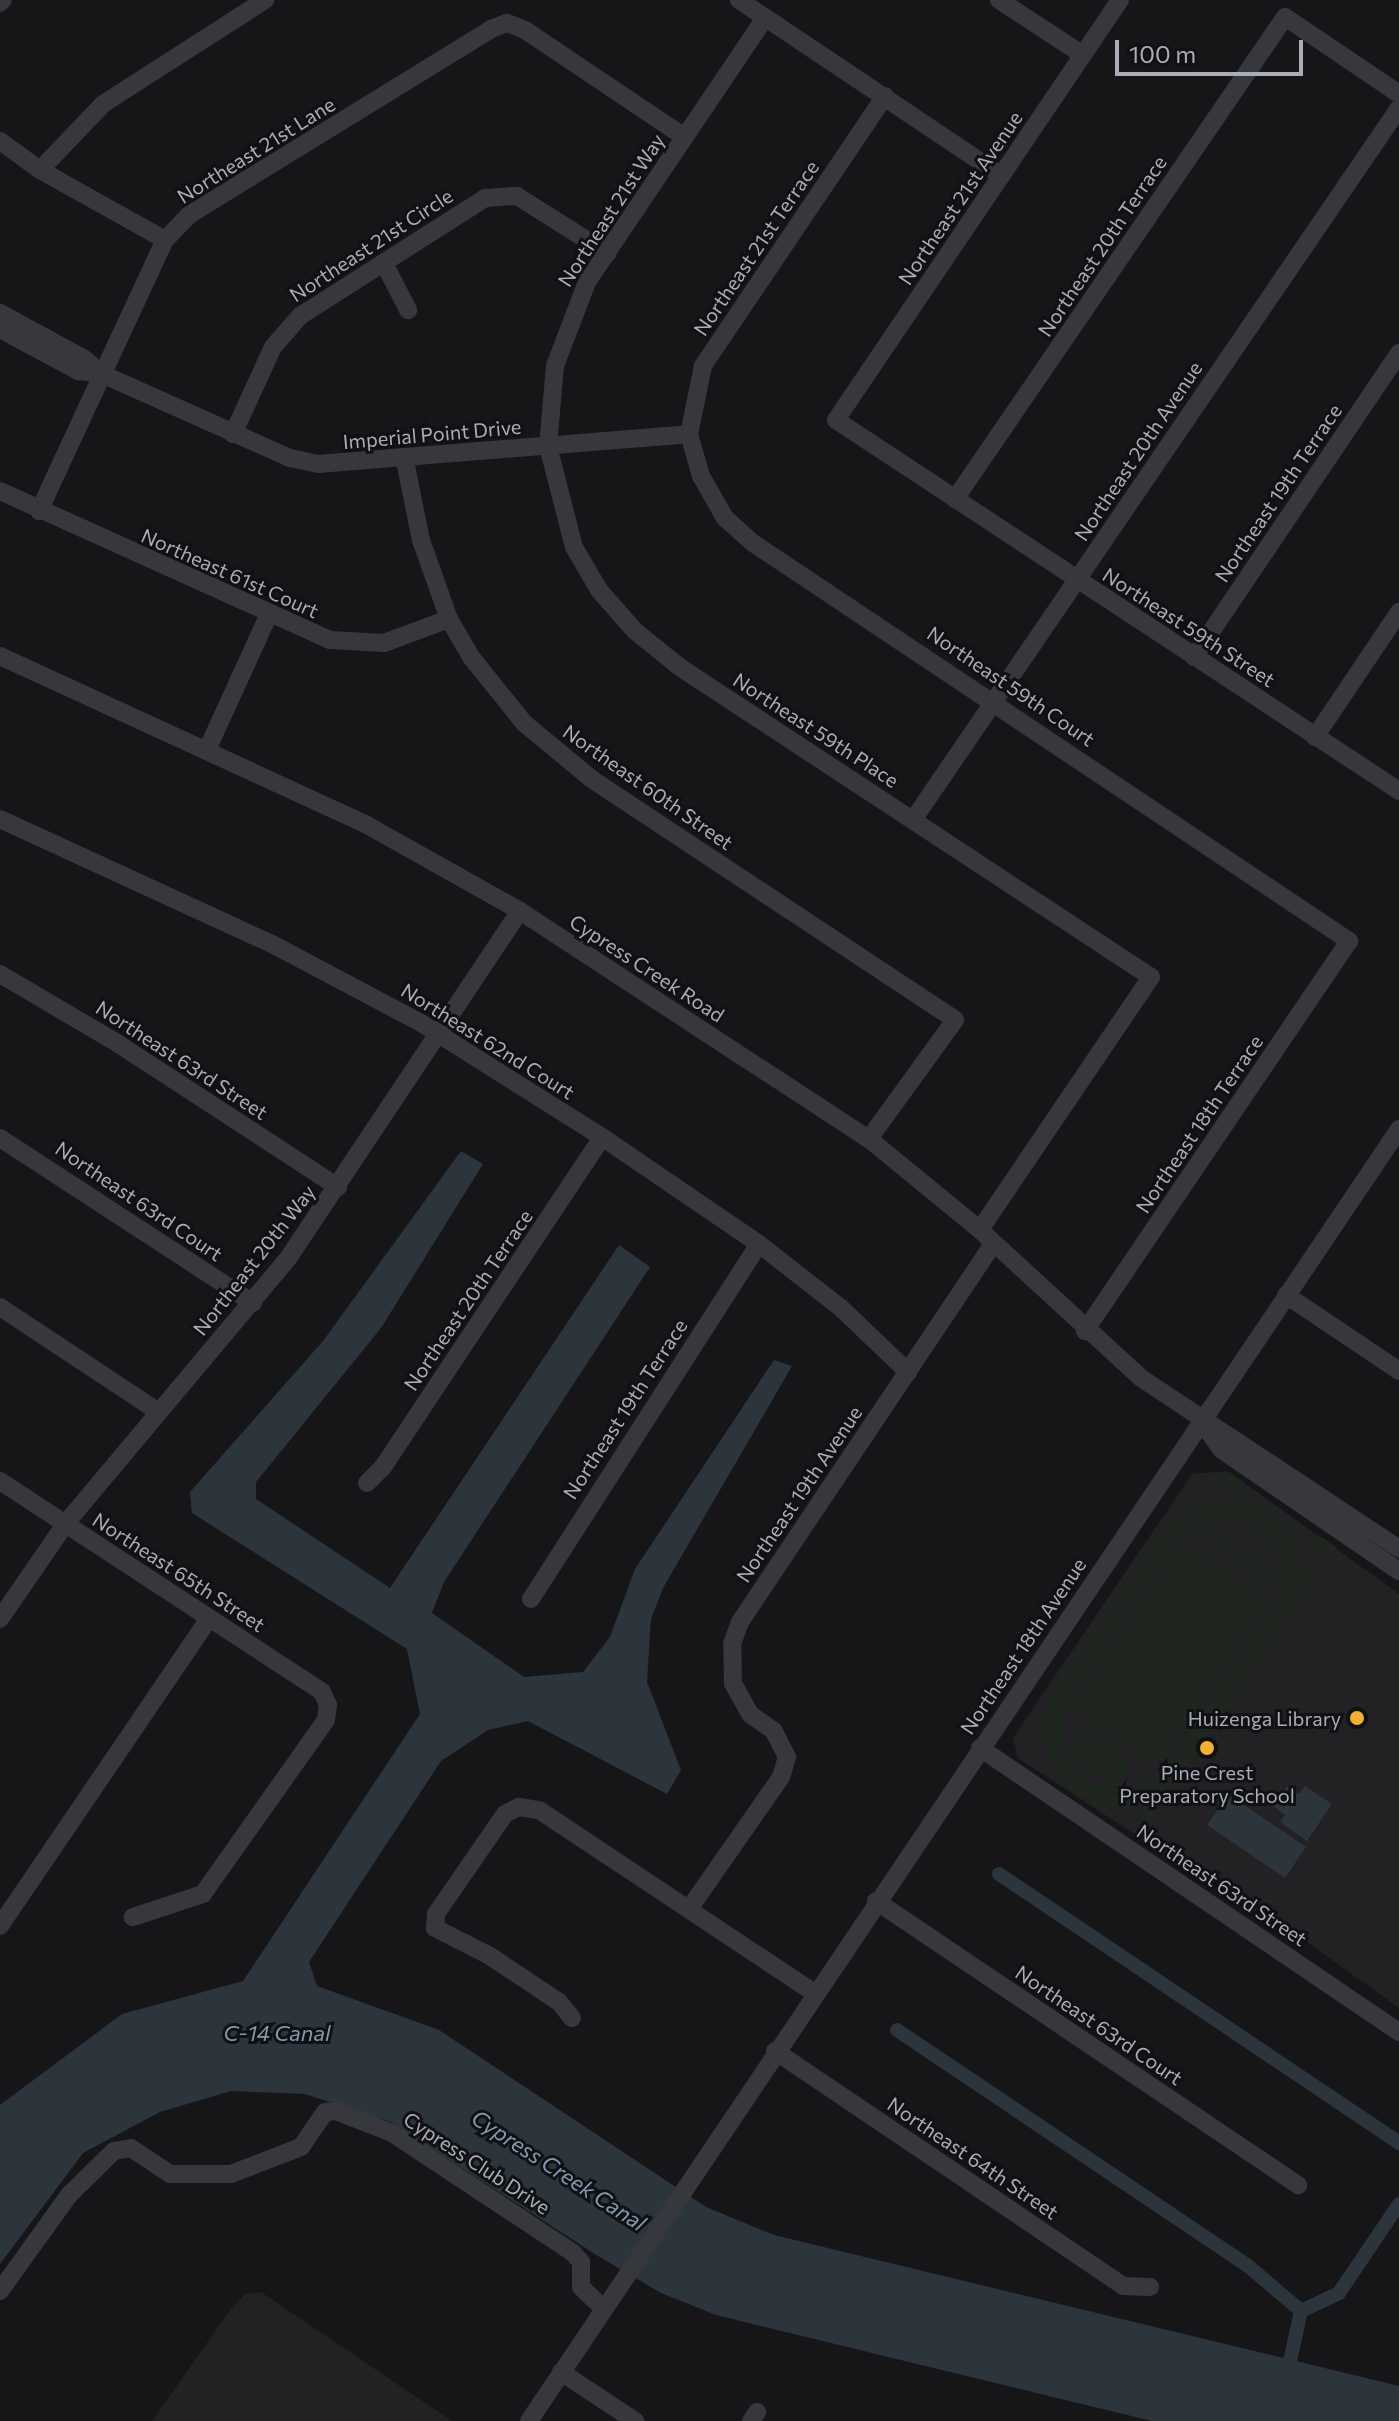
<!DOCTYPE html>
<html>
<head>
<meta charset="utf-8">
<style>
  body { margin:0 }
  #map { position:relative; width:1399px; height:2421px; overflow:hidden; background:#161618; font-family:Commissioner,sans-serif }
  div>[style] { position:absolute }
  .built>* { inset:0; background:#222225 }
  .green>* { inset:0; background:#1e261f }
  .water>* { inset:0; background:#2c353c }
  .canal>* { height:14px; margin:-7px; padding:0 7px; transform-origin:7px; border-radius:7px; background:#2c353c }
  .minor>* { height:18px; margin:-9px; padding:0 9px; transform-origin:9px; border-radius:9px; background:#37383d }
  .dots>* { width:22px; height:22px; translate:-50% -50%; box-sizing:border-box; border:4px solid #111113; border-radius:50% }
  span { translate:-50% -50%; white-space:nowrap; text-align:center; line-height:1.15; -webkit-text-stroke:6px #111113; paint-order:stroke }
  .street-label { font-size:20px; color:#a8adb8 }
  .poi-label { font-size:20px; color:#a8adb8 }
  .right { translate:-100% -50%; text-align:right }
  .water-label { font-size:22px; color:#7f9bb3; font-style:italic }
  .scale { position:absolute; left:1115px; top:40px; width:188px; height:36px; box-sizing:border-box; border:4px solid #a8adb8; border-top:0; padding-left:10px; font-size:24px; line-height:28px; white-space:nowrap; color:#a8adb8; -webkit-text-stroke:6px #111113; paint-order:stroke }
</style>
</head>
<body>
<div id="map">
  <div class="built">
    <div style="clip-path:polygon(1228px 1471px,1399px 1594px,1399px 2008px,1275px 1919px,1269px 1922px,1018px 1758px,1013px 1738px,1192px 1474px)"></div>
    <div style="clip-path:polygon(261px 2292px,452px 2421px,152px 2421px,230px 2310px,245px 2294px)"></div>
  </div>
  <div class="green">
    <div style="clip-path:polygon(evenodd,1227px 1472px,1242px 1483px,1239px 1488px,1316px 1539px,1319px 1535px,1337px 1547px,1329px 1559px,1271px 1515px,1292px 1541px,1299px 1567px,1304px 1561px,1320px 1572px,1149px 1822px,1134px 1812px,1138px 1806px,1101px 1806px,1066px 1788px,1045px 1754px,1043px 1715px,1053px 1691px,1171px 1519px,1215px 1499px,1260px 1508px,1219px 1484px,1227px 1472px,1226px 1517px,1251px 1524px,1276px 1549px,1281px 1575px,1208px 1522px,1203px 1528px,1281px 1578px,1275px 1603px,1161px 1772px,1125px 1790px,1086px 1781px,1062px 1749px,1064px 1709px,1179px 1536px,1190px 1527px,1273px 1587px,1277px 1581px,1193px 1526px,1226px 1517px)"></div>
    <div style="clip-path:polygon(1185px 1542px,1269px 1599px,1157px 1765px,1073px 1708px)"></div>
    <div style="clip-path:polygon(1084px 1730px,1133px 1762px,1116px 1787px,1068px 1754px)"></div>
  </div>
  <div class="water">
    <div style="clip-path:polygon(461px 1151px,483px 1164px,381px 1328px,256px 1482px,256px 1499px,390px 1588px,619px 1245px,650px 1267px,444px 1582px,432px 1613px,524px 1677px,583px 1672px,610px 1637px,635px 1569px,774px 1360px,792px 1366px,663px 1588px,651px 1619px,647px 1682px,681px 1770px,667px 1794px,528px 1721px,488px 1730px,441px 1761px,309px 1962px,317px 1986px,439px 2030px,706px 2207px,774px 2235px,1399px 2386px,1399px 2421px,1152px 2421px,716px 2315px,661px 2293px,598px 2256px,391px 2122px,305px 2094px,231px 2091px,160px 2112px,83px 2153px,0 2264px,0 2105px,122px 2014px,243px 1981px,420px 1714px,407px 1649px,192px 1513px,190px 1492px,323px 1341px)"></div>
    <div style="clip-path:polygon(1287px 1786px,1299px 1794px,1305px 1786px,1332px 1804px,1307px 1841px,1280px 1822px,1285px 1815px,1273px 1806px)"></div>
    <div style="clip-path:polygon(1228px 1794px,1306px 1847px,1285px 1878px,1207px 1825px)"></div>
  </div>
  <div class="canal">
    <div style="left:999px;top:1874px;width:482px;rotate:33.9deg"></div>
    <div style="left:897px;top:2030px;width:422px;rotate:33.9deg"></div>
    <div style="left:1247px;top:2265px;width:71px;rotate:40.4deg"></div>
    <div style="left:1287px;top:2375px;width:66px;rotate:-77.7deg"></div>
    <div style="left:1301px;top:2311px;width:42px;rotate:-25.3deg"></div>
    <div style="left:1339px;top:2293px;width:107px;rotate:-56deg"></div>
  </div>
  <div class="minor">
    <div style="left:739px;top:0;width:316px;rotate:33.8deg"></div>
    <div style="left:999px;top:0;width:100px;rotate:33.2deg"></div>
    <div style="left:1120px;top:0;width:507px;rotate:124.07deg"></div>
    <div style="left:836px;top:420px;width:674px;rotate:33.38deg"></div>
    <div style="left:0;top:3px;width:4px;rotate:-45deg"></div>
    <div style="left:765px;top:18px;width:318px;rotate:124deg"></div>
    <div style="left:587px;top:282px;width:90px;rotate:110.9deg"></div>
    <div style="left:555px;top:366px;width:80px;rotate:95deg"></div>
    <div style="left:548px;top:446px;width:104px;rotate:75.6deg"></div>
    <div style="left:574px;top:547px;width:50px;rotate:59.8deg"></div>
    <div style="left:599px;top:590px;width:55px;rotate:48.7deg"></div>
    <div style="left:635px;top:631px;width:59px;rotate:38.8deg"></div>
    <div style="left:681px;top:668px;width:562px;rotate:33.32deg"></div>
    <div style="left:1151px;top:977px;width:305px;rotate:124.1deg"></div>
    <div style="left:885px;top:96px;width:326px;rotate:124deg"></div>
    <div style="left:703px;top:366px;width:69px;rotate:101.6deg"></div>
    <div style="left:689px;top:434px;width:44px;rotate:74.1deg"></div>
    <div style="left:701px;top:476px;width:48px;rotate:60.3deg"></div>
    <div style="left:725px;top:518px;width:38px;rotate:42deg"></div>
    <div style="left:753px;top:543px;width:717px;rotate:33.73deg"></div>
    <div style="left:1349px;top:941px;width:471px;rotate:124.1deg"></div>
    <div style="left:0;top:141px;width:49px;rotate:35.9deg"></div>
    <div style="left:40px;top:170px;width:143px;rotate:29.2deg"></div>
    <div style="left:40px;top:170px;width:91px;rotate:-46.3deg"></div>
    <div style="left:103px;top:104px;width:193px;rotate:-32.7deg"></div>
    <div style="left:384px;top:263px;width:53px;rotate:62.9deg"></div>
    <div style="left:0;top:313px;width:94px;rotate:28.5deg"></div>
    <div style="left:83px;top:358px;width:25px;rotate:40deg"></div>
    <div style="left:102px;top:374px;width:206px;rotate:24.1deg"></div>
    <div style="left:290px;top:458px;width:29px;rotate:12deg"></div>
    <div style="left:318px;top:464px;width:372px;rotate:-4.6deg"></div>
    <div style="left:0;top:329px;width:89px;rotate:28.3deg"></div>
    <div style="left:78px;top:371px;width:24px;rotate:7deg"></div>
    <div style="left:233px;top:434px;width:96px;rotate:-65.3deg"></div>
    <div style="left:273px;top:347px;width:41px;rotate:-48.9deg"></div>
    <div style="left:300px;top:316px;width:219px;rotate:-32.5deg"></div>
    <div style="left:485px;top:198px;width:32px;rotate:-4deg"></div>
    <div style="left:517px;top:196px;width:107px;rotate:32.3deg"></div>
    <div style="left:405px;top:461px;width:81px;rotate:78.6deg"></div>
    <div style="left:421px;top:540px;width:84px;rotate:70.5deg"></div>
    <div style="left:449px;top:619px;width:44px;rotate:59.9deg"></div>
    <div style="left:471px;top:657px;width:85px;rotate:51.2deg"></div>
    <div style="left:524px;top:723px;width:89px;rotate:39.6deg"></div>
    <div style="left:593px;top:780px;width:434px;rotate:33.5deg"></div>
    <div style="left:955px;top:1020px;width:147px;rotate:125.9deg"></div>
    <div style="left:0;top:491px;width:362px;rotate:24.3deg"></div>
    <div style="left:330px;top:640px;width:54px;rotate:3.2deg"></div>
    <div style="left:384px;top:643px;width:69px;rotate:-20.3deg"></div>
    <div style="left:955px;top:499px;width:584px;rotate:-55.6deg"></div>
    <div style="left:1285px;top:17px;width:138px;rotate:34deg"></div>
    <div style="left:39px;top:511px;width:299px;rotate:-65.1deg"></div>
    <div style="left:165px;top:240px;width:35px;rotate:-46deg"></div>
    <div style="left:189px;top:215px;width:355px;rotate:-31.6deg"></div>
    <div style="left:491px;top:29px;width:17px;rotate:-21deg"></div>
    <div style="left:507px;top:23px;width:19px;rotate:21deg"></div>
    <div style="left:525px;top:30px;width:192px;rotate:33.9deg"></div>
    <div style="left:0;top:656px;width:404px;rotate:24.7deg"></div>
    <div style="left:367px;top:825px;width:176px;rotate:29.3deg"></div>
    <div style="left:520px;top:911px;width:417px;rotate:33.2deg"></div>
    <div style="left:869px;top:1139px;width:144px;rotate:39.3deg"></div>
    <div style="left:980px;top:1230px;width:219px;rotate:42.6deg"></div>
    <div style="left:1141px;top:1378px;width:310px;rotate:33.5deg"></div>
    <div style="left:1194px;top:657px;width:367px;rotate:-56deg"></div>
    <div style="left:1315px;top:737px;width:151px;rotate:-56.1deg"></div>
    <div style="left:207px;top:750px;width:147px;rotate:-65.5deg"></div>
    <div style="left:0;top:819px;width:299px;rotate:24.7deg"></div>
    <div style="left:272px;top:944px;width:169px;rotate:27.9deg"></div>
    <div style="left:421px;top:1023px;width:214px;rotate:32.2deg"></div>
    <div style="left:602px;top:1137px;width:190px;rotate:34.3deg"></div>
    <div style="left:759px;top:1244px;width:104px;rotate:38deg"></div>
    <div style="left:841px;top:1308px;width:93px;rotate:43.7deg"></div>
    <div style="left:913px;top:820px;width:862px;rotate:-55.68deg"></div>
    <div style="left:0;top:974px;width:136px;rotate:30.5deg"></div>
    <div style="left:117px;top:1043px;width:264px;rotate:33.1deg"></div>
    <div style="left:0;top:1138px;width:302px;rotate:33.1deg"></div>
    <div style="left:1286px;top:1295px;width:136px;rotate:33.9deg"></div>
    <div style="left:0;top:1307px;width:188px;rotate:33.5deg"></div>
    <div style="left:1203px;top:1424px;width:32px;rotate:54deg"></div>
    <div style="left:1222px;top:1450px;width:214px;rotate:34.4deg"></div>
    <div style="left:0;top:1481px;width:385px;rotate:33.2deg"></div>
    <div style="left:322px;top:1692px;width:14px;rotate:65deg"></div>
    <div style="left:328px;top:1705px;width:15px;rotate:98deg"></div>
    <div style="left:326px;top:1720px;width:213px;rotate:125.3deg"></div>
    <div style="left:203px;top:1894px;width:74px;rotate:161.8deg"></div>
    <div style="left:367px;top:1483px;width:23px;rotate:-45deg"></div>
    <div style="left:383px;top:1467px;width:396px;rotate:-56.4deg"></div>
    <div style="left:531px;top:1599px;width:422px;rotate:-57.3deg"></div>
    <div style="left:0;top:1619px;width:116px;rotate:-55.5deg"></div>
    <div style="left:66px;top:1523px;width:347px;rotate:-50deg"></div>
    <div style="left:289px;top:1257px;width:416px;rotate:-56.3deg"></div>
    <div style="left:980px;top:1748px;width:506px;rotate:34.13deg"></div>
    <div style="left:876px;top:1901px;width:509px;rotate:33.94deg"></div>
    <div style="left:689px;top:1909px;width:161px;rotate:-55.1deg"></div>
    <div style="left:781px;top:1777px;width:21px;rotate:-73deg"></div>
    <div style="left:787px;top:1757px;width:29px;rotate:-117deg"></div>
    <div style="left:774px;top:1731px;width:29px;rotate:-145deg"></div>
    <div style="left:750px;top:1714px;width:35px;rotate:-119deg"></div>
    <div style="left:733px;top:1683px;width:39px;rotate:-91deg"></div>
    <div style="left:732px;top:1644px;width:23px;rotate:-70deg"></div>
    <div style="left:740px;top:1622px;width:456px;rotate:-56.2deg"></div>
    <div style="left:0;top:1926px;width:371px;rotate:-55.8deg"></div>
    <div style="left:572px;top:2018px;width:21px;rotate:-129deg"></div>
    <div style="left:559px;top:2002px;width:83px;rotate:-146.3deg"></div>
    <div style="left:490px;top:1956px;width:62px;rotate:-153deg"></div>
    <div style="left:435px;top:1928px;width:14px;rotate:-86deg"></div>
    <div style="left:436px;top:1914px;width:121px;rotate:-55.4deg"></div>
    <div style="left:505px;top:1814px;width:16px;rotate:-27deg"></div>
    <div style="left:519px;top:1807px;width:20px;rotate:9deg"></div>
    <div style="left:539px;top:1810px;width:330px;rotate:33.6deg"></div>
    <div style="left:775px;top:2051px;width:420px;rotate:34deg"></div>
    <div style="left:1123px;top:2286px;width:27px;rotate:2deg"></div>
    <div style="left:0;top:2291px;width:118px;rotate:-54.3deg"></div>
    <div style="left:69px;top:2195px;width:63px;rotate:-44.4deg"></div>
    <div style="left:114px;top:2151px;width:17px;rotate:-10deg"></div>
    <div style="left:131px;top:2148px;width:47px;rotate:33.7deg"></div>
    <div style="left:170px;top:2174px;width:61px"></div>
    <div style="left:231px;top:2174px;width:75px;rotate:-21.1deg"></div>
    <div style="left:301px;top:2147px;width:42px;rotate:-55.6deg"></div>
    <div style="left:325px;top:2112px;width:11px;rotate:-5deg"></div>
    <div style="left:336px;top:2111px;width:60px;rotate:21.4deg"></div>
    <div style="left:392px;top:2133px;width:217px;rotate:33.5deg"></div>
    <div style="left:573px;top:2253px;width:12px;rotate:48deg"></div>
    <div style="left:581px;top:2262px;width:25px;rotate:90deg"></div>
    <div style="left:581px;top:2287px;width:32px;rotate:44deg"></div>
    <div style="left:561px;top:2372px;width:89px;rotate:33.5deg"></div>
    <div style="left:529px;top:2421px;width:1558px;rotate:-56.04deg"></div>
    <div style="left:751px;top:2421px;width:11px;rotate:-56deg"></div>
  </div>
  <div class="dots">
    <div style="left:1357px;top:1718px;background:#f2b134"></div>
    <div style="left:1207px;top:1748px;background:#f2b134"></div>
  </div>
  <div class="street-label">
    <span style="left:256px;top:150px;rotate:-32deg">Northeast 21st Lane</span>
    <span style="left:960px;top:198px;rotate:-56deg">Northeast 21st Avenue</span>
    <span style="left:611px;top:210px;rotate:-57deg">Northeast 21st Way</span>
    <span style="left:371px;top:245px;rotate:-33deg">Northeast 21st Circle</span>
    <span style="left:1102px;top:246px;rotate:-56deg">Northeast 20th Terrace</span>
    <span style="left:756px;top:248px;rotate:-56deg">Northeast 21st Terrace</span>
    <span style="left:432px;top:434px;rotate:-5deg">Imperial Point Drive</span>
    <span style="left:1138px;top:451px;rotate:-56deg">Northeast 20th Avenue</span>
    <span style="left:1278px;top:493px;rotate:-56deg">Northeast 19th Terrace</span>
    <span style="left:230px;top:573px;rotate:24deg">Northeast 61st Court</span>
    <span style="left:1189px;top:627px;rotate:33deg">Northeast 59th Street</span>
    <span style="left:1011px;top:686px;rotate:34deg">Northeast 59th Court</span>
    <span style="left:816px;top:730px;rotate:33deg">Northeast 59th Place</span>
    <span style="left:648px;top:787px;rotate:35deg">Northeast 60th Street</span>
    <span style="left:647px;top:968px;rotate:33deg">Cypress Creek Road</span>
    <span style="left:488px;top:1041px;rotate:32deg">Northeast 62nd Court</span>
    <span style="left:182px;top:1060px;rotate:33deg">Northeast 63rd Street</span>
    <span style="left:1199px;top:1124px;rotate:-56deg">Northeast 18th Terrace</span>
    <span style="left:139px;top:1201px;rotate:34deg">Northeast 63rd Court</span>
    <span style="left:254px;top:1260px;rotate:-52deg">Northeast 20th Way</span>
    <span style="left:468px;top:1300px;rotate:-56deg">Northeast 20th Terrace</span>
    <span style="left:625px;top:1409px;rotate:-57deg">Northeast 19th Terrace</span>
    <span style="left:799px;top:1494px;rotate:-56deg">Northeast 19th Avenue</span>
    <span style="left:179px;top:1572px;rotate:33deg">Northeast 65th Street</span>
    <span style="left:1023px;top:1646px;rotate:-56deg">Northeast 18th Avenue</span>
    <span style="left:1222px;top:1885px;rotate:34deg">Northeast 63rd Street</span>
    <span style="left:1099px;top:2025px;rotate:34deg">Northeast 63rd Court</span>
    <span style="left:973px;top:2158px;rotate:34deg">Northeast 64th Street</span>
    <span style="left:477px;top:2163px;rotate:33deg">Cypress Club Drive</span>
  </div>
  <div class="poi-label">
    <span class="right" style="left:1341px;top:1718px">Huizenga Library</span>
    <span style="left:1207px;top:1784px">Pine Crest<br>Preparatory School</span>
  </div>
  <div class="water-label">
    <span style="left:277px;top:2033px">C-14 Canal</span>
    <span style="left:559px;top:2170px;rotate:33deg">Cypress Creek Canal</span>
  </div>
  <div class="scale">100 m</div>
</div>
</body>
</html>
